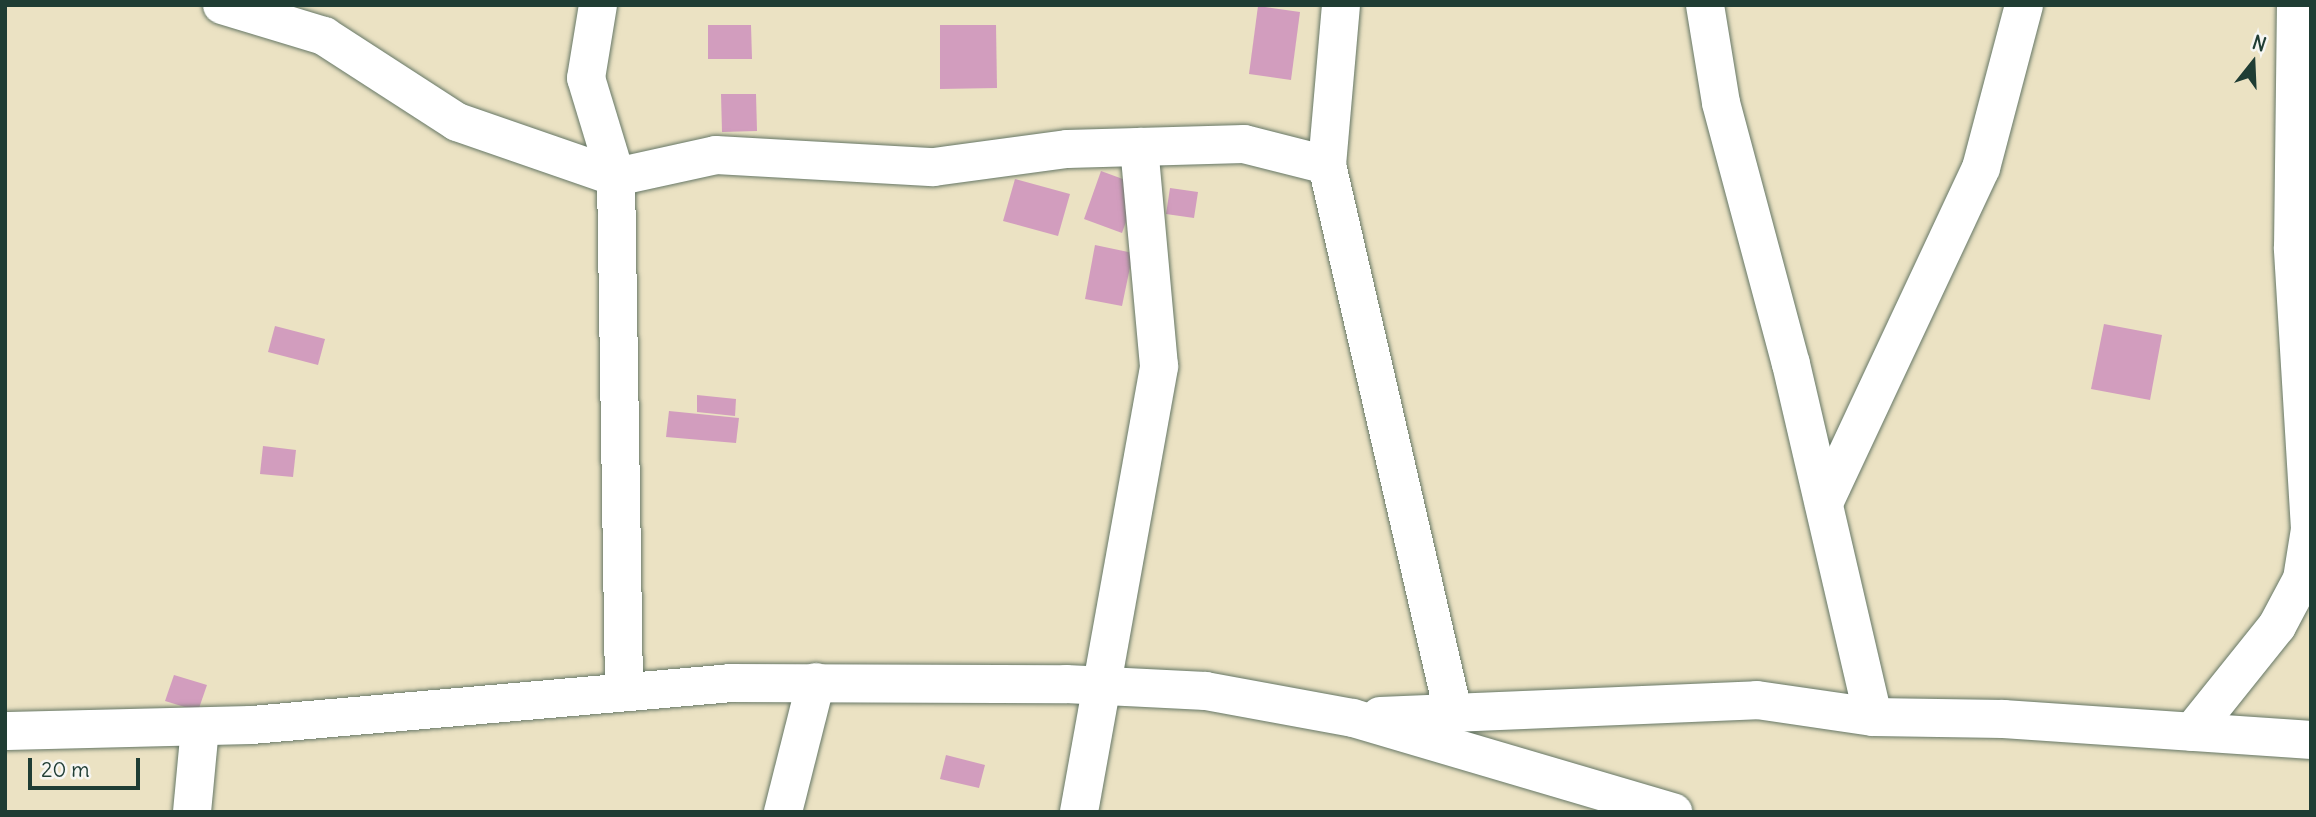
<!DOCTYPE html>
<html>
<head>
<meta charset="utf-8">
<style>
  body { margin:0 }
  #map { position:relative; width:2316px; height:817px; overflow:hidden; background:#ebe2c3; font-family:Delius,sans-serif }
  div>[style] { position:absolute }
  .building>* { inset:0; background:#d29dbe }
  .roads { filter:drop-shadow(0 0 2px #676) drop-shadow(0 0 2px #676) }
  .street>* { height:38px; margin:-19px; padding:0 19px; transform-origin:19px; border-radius:19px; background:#fff }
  span { translate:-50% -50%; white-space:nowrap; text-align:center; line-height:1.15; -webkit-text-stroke:5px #f6f6f2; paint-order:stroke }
  .frame { position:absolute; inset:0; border:7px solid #1f3d34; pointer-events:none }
  .north { position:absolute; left:2218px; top:28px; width:70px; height:70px; -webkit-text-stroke:5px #f6f6f2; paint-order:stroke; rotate:18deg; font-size:19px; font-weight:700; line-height:28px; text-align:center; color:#1f3d34 }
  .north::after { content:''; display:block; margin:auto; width:24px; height:32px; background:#1f3d34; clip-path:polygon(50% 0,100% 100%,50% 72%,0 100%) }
  .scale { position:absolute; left:28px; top:758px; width:112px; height:32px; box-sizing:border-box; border:4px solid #1f3d34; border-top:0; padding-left:9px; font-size:21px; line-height:24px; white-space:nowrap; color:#1f3d34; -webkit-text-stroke:5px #f6f6f2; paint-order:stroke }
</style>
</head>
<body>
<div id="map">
  <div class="building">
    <div style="clip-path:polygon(1258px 6px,1300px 12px,1291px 80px,1249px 74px)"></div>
    <div style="clip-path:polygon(708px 25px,751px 25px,752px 59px,708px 59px)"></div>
    <div style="clip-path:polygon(940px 25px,996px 25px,997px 88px,940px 89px)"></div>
    <div style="clip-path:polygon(721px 94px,756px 94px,757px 131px,722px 132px)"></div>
    <div style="clip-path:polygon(1101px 171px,1139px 185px,1122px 233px,1084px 219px)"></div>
    <div style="clip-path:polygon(1015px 179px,1070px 194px,1058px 236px,1003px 221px)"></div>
    <div style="clip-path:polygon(1170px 188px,1198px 192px,1194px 218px,1166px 214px)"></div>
    <div style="clip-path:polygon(1095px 245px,1133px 253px,1122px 306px,1085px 299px)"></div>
    <div style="clip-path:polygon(2104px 324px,2162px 335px,2150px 400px,2091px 389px)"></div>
    <div style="clip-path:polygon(275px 326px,325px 339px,318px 365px,268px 352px)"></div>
    <div style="clip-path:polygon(697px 395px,736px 399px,735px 416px,697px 412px)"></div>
    <div style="clip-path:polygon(669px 411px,739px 418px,736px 443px,666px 437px)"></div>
    <div style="clip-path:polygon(263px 446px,296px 450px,293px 477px,260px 474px)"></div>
    <div style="clip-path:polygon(174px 675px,207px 685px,198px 711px,165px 701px)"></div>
    <div style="clip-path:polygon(946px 755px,985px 765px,979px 788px,940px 779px)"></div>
  </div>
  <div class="roads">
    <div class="street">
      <div style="left:222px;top:5px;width:107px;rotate:16.9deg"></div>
      <div style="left:324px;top:36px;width:158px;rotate:32.9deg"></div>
      <div style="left:457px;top:122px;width:168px;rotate:19.1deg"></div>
      <div style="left:616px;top:177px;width:102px;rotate:-12.4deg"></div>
      <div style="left:716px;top:155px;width:218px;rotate:3.2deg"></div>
      <div style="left:934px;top:167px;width:134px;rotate:-7.7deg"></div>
      <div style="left:1067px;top:149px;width:177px;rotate:-1.6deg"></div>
      <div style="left:1244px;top:144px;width:86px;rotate:14.2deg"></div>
      <div style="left:598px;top:5px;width:74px;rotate:99.3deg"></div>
      <div style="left:586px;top:78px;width:103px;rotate:73.1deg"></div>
      <div style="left:616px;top:177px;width:510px;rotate:89.1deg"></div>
      <div style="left:1341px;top:5px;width:161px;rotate:95deg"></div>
      <div style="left:1327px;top:165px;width:561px;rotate:77.03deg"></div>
      <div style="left:1705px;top:5px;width:99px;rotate:80.7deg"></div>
      <div style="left:1721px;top:103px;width:270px;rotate:75deg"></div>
      <div style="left:1791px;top:364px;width:362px;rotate:76.9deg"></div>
      <div style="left:1824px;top:503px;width:370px;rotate:-64.9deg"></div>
      <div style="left:1981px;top:168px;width:169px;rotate:-75.2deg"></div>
      <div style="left:1380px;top:716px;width:377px;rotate:-2.4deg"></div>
      <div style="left:1757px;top:700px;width:117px;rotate:8.3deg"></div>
      <div style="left:1873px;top:717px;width:131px;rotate:0.9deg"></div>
      <div style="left:2004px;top:719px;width:308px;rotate:3.9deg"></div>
      <div style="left:5px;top:731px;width:247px;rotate:-1.4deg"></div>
      <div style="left:252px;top:725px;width:479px;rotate:-5deg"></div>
      <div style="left:729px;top:683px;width:337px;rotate:0.2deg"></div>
      <div style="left:1066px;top:684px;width:140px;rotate:2.9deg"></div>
      <div style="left:1206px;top:691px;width:149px;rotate:10.4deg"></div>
      <div style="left:1353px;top:718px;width:334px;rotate:16.4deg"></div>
      <div style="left:2192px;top:732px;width:136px;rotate:-51.3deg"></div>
      <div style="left:2277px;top:626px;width:53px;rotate:-62deg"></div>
      <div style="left:2302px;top:579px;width:51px;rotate:-80.9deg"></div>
      <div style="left:2310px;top:529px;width:282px;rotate:-93.5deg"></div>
      <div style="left:2293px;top:248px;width:243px;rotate:-89.3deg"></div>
      <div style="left:192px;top:812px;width:85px;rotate:-84.6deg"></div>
      <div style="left:783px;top:812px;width:134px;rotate:-75.8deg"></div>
      <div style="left:1079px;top:812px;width:453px;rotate:-79.8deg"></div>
      <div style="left:1159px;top:366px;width:220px;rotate:-95.2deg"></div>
    </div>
  </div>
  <div class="frame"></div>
  <div class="north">N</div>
  <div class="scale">20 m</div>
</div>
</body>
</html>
